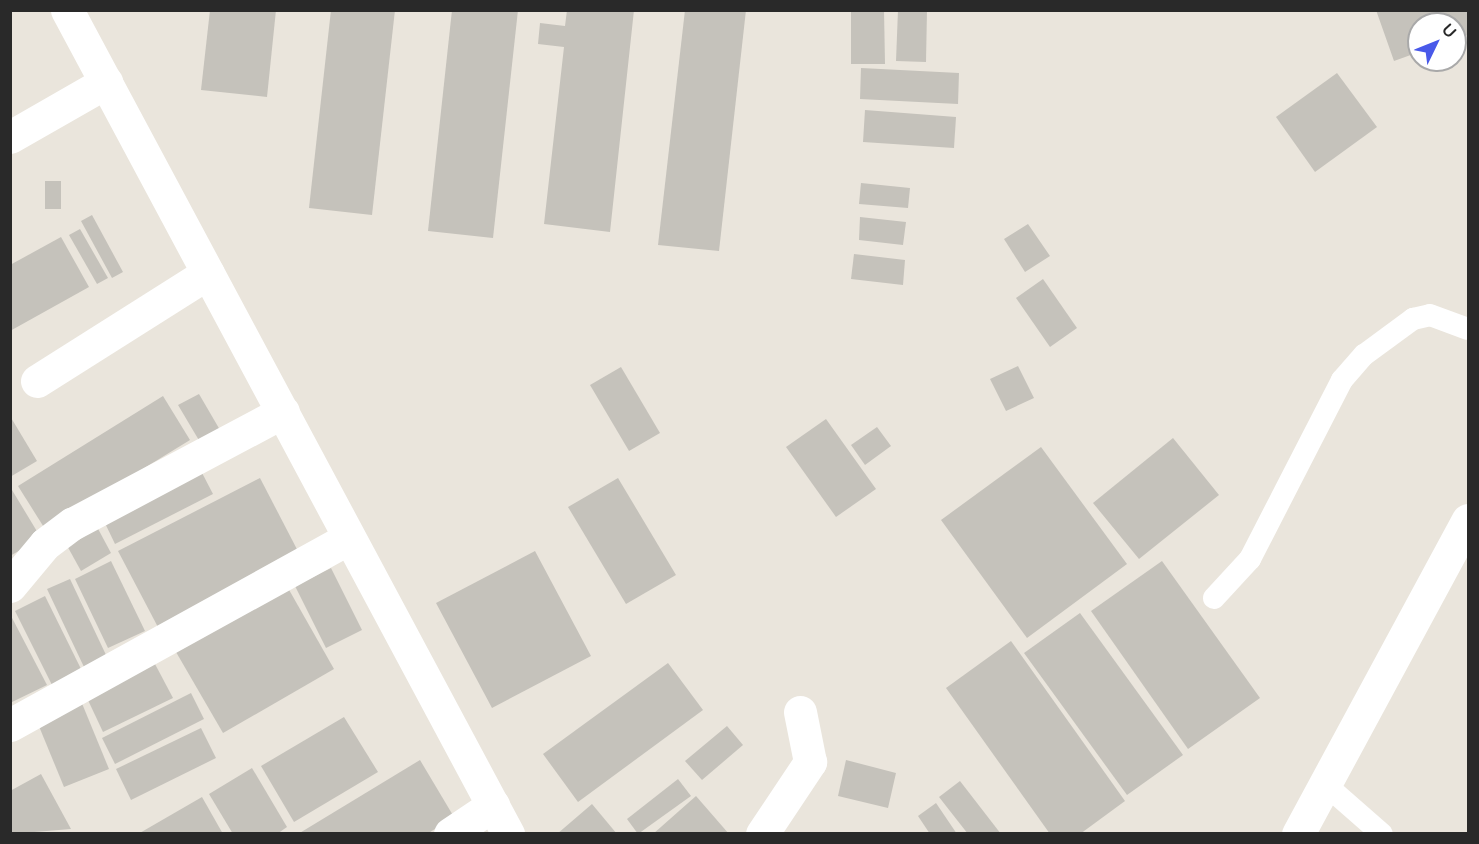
<!DOCTYPE html>
<html>
<head>
<meta charset="utf-8">
<style>
  body { margin:0 }
  #map { position:relative; width:1479px; height:844px; overflow:hidden; background:#eae5dc; font-family:"Varela Round",sans-serif }
  div>[style] { position:absolute }
  .building>* { inset:0; background:#c5c2bb }
  .service>* { height:22px; margin:-11px; padding:0 11px; transform-origin:11px; border-radius:11px; background:#fff }
  .minor>* { height:33px; margin:-16.5px; padding:0 16.5px; transform-origin:16.5px; border-radius:16.5px; background:#fff }
  span { translate:-50% -50%; white-space:nowrap; text-align:center; line-height:1.15; -webkit-text-stroke:6px #fff; paint-order:stroke }
  .frame { position:absolute; inset:0; border:12px solid #292929; pointer-events:none }
  .north { position:absolute; left:1407px; top:12px; width:60px; height:60px; box-sizing:border-box; background:#fff; border:2px solid #a9a9a9; border-radius:50%; rotate:47deg; font-size:16px; font-weight:700; line-height:24px; text-align:center; color:#292929 }
  .north::after { content:''; display:block; margin:auto; width:21px; height:27px; background:#4959e9; clip-path:polygon(50% 0,100% 100%,50% 72%,0 100%) }
</style>
</head>
<body>
<div id="map">
  <div class="building">
    <div style="clip-path:polygon(210px 10px,276px 10px,267px 97px,201px 90px)"></div>
    <div style="clip-path:polygon(331px 10px,395px 10px,372px 215px,309px 208px)"></div>
    <div style="clip-path:polygon(452px 10px,518px 10px,493px 238px,428px 231px)"></div>
    <div style="clip-path:polygon(567px 10px,634px 10px,610px 232px,544px 224px,564px 47px,538px 44px,540px 23px,565px 26px)"></div>
    <div style="clip-path:polygon(685px 10px,746px 10px,719px 251px,658px 245px)"></div>
    <div style="clip-path:polygon(851px 10px,884px 10px,885px 64px,851px 64px)"></div>
    <div style="clip-path:polygon(898px 10px,927px 10px,926px 62px,896px 61px)"></div>
    <div style="clip-path:polygon(1376px 10px,1468px 10px,1468px 35px,1455px 39px,1455px 24px,1419px 24px,1419px 52px,1394px 61px)"></div>
    <div style="clip-path:polygon(861px 68px,959px 73px,958px 104px,860px 99px)"></div>
    <div style="clip-path:polygon(1337px 73px,1377px 127px,1315px 172px,1276px 117px)"></div>
    <div style="clip-path:polygon(865px 110px,956px 117px,954px 148px,863px 142px)"></div>
    <div style="clip-path:polygon(45px 181px,61px 181px,61px 209px,45px 209px)"></div>
    <div style="clip-path:polygon(861px 183px,910px 188px,908px 208px,859px 204px)"></div>
    <div style="clip-path:polygon(92px 215px,123px 272px,112px 278px,81px 221px)"></div>
    <div style="clip-path:polygon(860px 217px,906px 222px,903px 245px,859px 240px)"></div>
    <div style="clip-path:polygon(1028px 224px,1050px 256px,1025px 272px,1004px 239px)"></div>
    <div style="clip-path:polygon(80px 229px,108px 278px,97px 284px,69px 235px)"></div>
    <div style="clip-path:polygon(61px 237px,89px 287px,10px 331px,10px 265px)"></div>
    <div style="clip-path:polygon(854px 254px,905px 260px,903px 285px,851px 279px)"></div>
    <div style="clip-path:polygon(1043px 279px,1077px 328px,1050px 347px,1016px 298px)"></div>
    <div style="clip-path:polygon(1018px 366px,1034px 398px,1006px 411px,990px 379px)"></div>
    <div style="clip-path:polygon(621px 367px,660px 433px,629px 451px,590px 385px)"></div>
    <div style="clip-path:polygon(199px 394px,220px 430px,200px 442px,178px 405px)"></div>
    <div style="clip-path:polygon(163px 396px,190px 440px,45px 529px,18px 486px)"></div>
    <div style="clip-path:polygon(10px 416px,37px 461px,10px 477px)"></div>
    <div style="clip-path:polygon(826px 419px,876px 489px,836px 517px,786px 447px)"></div>
    <div style="clip-path:polygon(877px 427px,891px 446px,865px 465px,851px 445px)"></div>
    <div style="clip-path:polygon(1173px 438px,1219px 495px,1139px 559px,1093px 503px)"></div>
    <div style="clip-path:polygon(1041px 447px,1127px 564px,1027px 638px,941px 520px)"></div>
    <div style="clip-path:polygon(200px 469px,213px 494px,115px 544px,103px 519px)"></div>
    <div style="clip-path:polygon(260px 478px,301px 557px,160px 631px,118px 551px)"></div>
    <div style="clip-path:polygon(618px 478px,676px 575px,626px 604px,568px 507px)"></div>
    <div style="clip-path:polygon(12px 490px,41px 538px,10px 556px,10px 491px)"></div>
    <div style="clip-path:polygon(96px 525px,111px 553px,81px 571px,65px 542px)"></div>
    <div style="clip-path:polygon(535px 551px,591px 656px,492px 708px,436px 603px)"></div>
    <div style="clip-path:polygon(111px 561px,145px 631px,108px 648px,75px 579px)"></div>
    <div style="clip-path:polygon(1162px 561px,1260px 698px,1188px 749px,1091px 611px)"></div>
    <div style="clip-path:polygon(331px 568px,362px 630px,326px 648px,295px 586px)"></div>
    <div style="clip-path:polygon(70px 579px,107px 657px,84px 667px,47px 589px)"></div>
    <div style="clip-path:polygon(288px 588px,334px 669px,223px 733px,176px 652px)"></div>
    <div style="clip-path:polygon(45px 596px,82px 671px,52px 685px,15px 611px)"></div>
    <div style="clip-path:polygon(1080px 613px,1183px 755px,1127px 795px,1024px 653px)"></div>
    <div style="clip-path:polygon(10px 614px,47px 685px,10px 703px)"></div>
    <div style="clip-path:polygon(1011px 641px,1125px 801px,1080px 834px,1050px 834px,946px 688px)"></div>
    <div style="clip-path:polygon(668px 663px,703px 710px,578px 802px,543px 754px)"></div>
    <div style="clip-path:polygon(155px 664px,173px 698px,103px 732px,87px 698px)"></div>
    <div style="clip-path:polygon(191px 693px,204px 719px,115px 764px,102px 738px)"></div>
    <div style="clip-path:polygon(81px 701px,109px 769px,64px 787px,36px 719px)"></div>
    <div style="clip-path:polygon(344px 717px,378px 772px,294px 822px,261px 766px)"></div>
    <div style="clip-path:polygon(727px 726px,743px 745px,702px 780px,685px 761px)"></div>
    <div style="clip-path:polygon(201px 728px,216px 758px,131px 800px,116px 769px)"></div>
    <div style="clip-path:polygon(420px 760px,454px 817px,427px 834px,298px 834px)"></div>
    <div style="clip-path:polygon(846px 760px,896px 773px,888px 808px,838px 796px)"></div>
    <div style="clip-path:polygon(252px 768px,287px 827px,277px 834px,233px 834px,209px 794px)"></div>
    <div style="clip-path:polygon(41px 774px,71px 829px,10px 834px,10px 791px)"></div>
    <div style="clip-path:polygon(678px 779px,691px 796px,638px 834px,627px 819px)"></div>
    <div style="clip-path:polygon(960px 781px,1001px 834px,968px 834px,939px 797px)"></div>
    <div style="clip-path:polygon(696px 796px,729px 834px,653px 834px)"></div>
    <div style="clip-path:polygon(202px 797px,223px 834px,138px 834px)"></div>
    <div style="clip-path:polygon(936px 803px,957px 834px,930px 834px,918px 816px)"></div>
    <div style="clip-path:polygon(592px 804px,617px 834px,557px 834px)"></div>
  </div>
  <div class="service">
    <div style="left:1214px;top:598px;width:53px;rotate:-47.3deg"></div>
    <div style="left:1250px;top:559px;width:201px;rotate:-62.8deg"></div>
    <div style="left:1342px;top:380px;width:33px;rotate:-49deg"></div>
    <div style="left:1364px;top:355px;width:61px;rotate:-36.3deg"></div>
    <div style="left:1413px;top:319px;width:17px;rotate:-13deg"></div>
    <div style="left:1430px;top:315px;width:40px;rotate:20.2deg"></div>
    <div style="left:1326px;top:785px;width:74px;rotate:41.2deg"></div>
  </div>
  <div class="minor">
    <div style="left:67px;top:10px;width:935px;rotate:61.84deg"></div>
    <div style="left:10px;top:137px;width:111px;rotate:-29.8deg"></div>
    <div style="left:37px;top:381px;width:202px;rotate:-32.3deg"></div>
    <div style="left:10px;top:586px;width:55px;rotate:-50.2deg"></div>
    <div style="left:45px;top:544px;width:34px;rotate:-37deg"></div>
    <div style="left:72px;top:524px;width:239px;rotate:-28deg"></div>
    <div style="left:10px;top:725px;width:385px;rotate:-28.9deg"></div>
    <div style="left:450px;top:834px;width:52px;rotate:-34deg"></div>
    <div style="left:762px;top:834px;width:87px;rotate:-56.3deg"></div>
    <div style="left:810px;top:762px;width:51px;rotate:-101.3deg"></div>
    <div style="left:1298px;top:834px;width:357px;rotate:-61.6deg"></div>
  </div>
  <div class="frame"></div>
  <div class="north">U</div>
</div>
</body>
</html>
